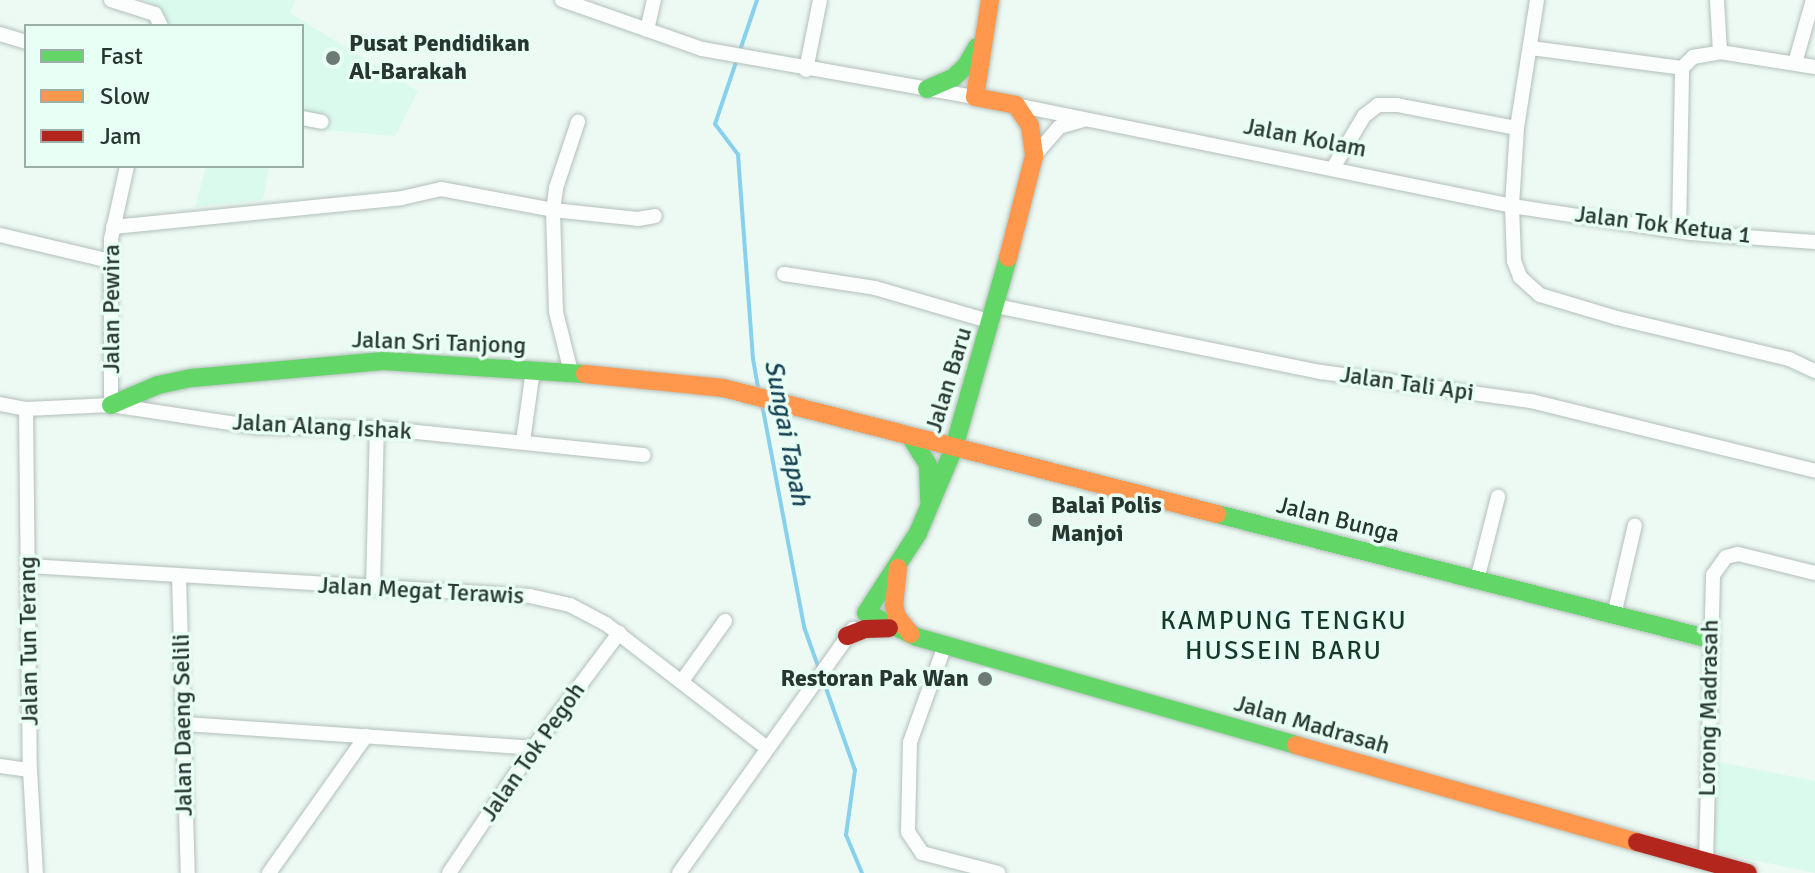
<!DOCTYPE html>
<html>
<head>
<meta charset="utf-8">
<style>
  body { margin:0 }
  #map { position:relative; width:1815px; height:873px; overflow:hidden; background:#edfaf4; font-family:Signika,sans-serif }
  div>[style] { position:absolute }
  .built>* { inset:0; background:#dafaed }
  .stream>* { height:4px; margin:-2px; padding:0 2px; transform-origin:2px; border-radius:2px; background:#88d1ed }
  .roads { filter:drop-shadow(0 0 2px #b3bfba) drop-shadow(0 0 2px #b3bfba) }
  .street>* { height:14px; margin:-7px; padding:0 7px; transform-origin:7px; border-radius:7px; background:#fcfefd }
  .fast>* { height:18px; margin:-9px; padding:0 9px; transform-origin:9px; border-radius:9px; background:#63d668 }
  .slow>* { height:18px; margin:-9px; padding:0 9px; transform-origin:9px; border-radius:9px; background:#ff974d }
  .jam>* { height:18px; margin:-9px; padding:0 9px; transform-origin:9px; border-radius:9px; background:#b3261e }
  .dots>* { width:22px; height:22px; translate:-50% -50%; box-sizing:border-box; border:4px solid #e8fff5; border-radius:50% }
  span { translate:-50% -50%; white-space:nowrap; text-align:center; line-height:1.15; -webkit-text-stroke:7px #e8fff5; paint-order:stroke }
  .poi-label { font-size:24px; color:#273630; font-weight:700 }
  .left { translate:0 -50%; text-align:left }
  .right { translate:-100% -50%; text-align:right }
  .street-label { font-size:24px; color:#273630 }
  .water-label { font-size:26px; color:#184355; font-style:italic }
  .neighbourhood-label { font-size:26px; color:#17382d; letter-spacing:2px }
  .legend { position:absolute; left:24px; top:24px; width:280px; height:144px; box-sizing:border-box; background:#e8fff5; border:2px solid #9bafa6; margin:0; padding:10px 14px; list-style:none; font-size:24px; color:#273630 }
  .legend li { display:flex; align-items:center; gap:16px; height:40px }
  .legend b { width:40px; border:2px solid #9bafa6 }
</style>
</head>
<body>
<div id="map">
  <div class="built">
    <div style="clip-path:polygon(145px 0,295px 0,290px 13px,418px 91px,395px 136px,302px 128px,302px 26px,146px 26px,152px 3px)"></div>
    <div style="clip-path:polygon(206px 166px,269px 166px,263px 200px,195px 207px)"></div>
    <div style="clip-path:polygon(1714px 761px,1815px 781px,1815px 873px,1711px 851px)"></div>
  </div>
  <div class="stream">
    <div style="left:757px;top:0;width:131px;rotate:108.7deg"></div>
    <div style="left:715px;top:124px;width:39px;rotate:53deg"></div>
    <div style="left:738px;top:155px;width:205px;rotate:85.8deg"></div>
    <div style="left:753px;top:359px;width:34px;rotate:80deg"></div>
    <div style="left:762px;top:404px;width:227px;rotate:79.3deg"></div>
    <div style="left:804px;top:627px;width:45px;rotate:70.3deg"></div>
    <div style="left:822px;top:677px;width:99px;rotate:70.5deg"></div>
    <div style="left:855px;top:770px;width:66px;rotate:97.9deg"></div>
    <div style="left:846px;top:835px;width:41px;rotate:67.2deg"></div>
  </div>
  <div class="roads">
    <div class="street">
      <div style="left:111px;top:0;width:46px;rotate:17.7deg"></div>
      <div style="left:155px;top:14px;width:13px;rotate:63deg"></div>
      <div style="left:562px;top:0;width:148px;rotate:19.3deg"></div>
      <div style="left:702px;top:49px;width:277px;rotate:10deg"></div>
      <div style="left:1537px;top:0;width:130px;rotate:98.9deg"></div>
      <div style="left:1517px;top:128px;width:78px;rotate:93.7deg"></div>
      <div style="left:1512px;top:206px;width:55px;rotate:87.9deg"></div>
      <div style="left:1514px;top:261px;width:17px;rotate:69deg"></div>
      <div style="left:1520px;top:277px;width:27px;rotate:42deg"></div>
      <div style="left:1540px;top:295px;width:80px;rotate:16.6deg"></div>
      <div style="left:1617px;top:318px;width:177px;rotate:13.4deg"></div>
      <div style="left:1789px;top:359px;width:29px;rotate:25deg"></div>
      <div style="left:1717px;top:0;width:52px;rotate:86.7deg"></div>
      <div style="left:647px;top:30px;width:31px;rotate:-77deg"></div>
      <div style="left:0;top:34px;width:27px;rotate:17deg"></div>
      <div style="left:1531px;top:48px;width:152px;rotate:7.5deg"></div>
      <div style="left:1682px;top:68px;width:16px;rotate:-45deg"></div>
      <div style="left:1693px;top:57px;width:27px;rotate:-10deg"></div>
      <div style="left:1720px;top:52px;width:96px;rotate:9deg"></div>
      <div style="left:1795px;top:63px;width:66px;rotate:-74.1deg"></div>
      <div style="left:806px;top:70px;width:71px;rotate:-78.7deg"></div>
      <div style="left:1016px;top:105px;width:506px;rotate:11.51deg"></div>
      <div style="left:1512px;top:206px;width:181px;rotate:8.6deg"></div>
      <div style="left:1691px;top:233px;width:124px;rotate:4.2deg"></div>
      <div style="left:302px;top:118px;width:20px;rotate:11deg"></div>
      <div style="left:1034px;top:156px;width:38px;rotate:-49deg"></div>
      <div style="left:1059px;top:127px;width:25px;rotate:-16deg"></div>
      <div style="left:1333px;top:168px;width:61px;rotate:-59.2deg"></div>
      <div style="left:1364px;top:116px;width:18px;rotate:-38deg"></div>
      <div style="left:1378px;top:105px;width:19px"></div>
      <div style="left:1397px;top:105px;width:122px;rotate:10.9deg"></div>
      <div style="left:113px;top:227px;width:290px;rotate:-5.7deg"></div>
      <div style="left:402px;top:198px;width:40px;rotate:-13deg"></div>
      <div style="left:441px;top:189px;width:114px;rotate:10.6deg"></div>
      <div style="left:553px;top:210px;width:85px;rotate:6deg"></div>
      <div style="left:638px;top:219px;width:17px;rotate:-10deg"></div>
      <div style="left:1679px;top:231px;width:163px;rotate:-88.9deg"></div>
      <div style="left:0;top:235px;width:113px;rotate:13.3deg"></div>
      <div style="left:784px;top:274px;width:92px;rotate:8.7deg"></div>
      <div style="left:875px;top:288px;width:122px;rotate:16.2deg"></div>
      <div style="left:996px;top:306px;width:332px;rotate:11.5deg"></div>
      <div style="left:1321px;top:372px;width:212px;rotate:7.9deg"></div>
      <div style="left:1531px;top:401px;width:292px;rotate:13.8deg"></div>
      <div style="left:571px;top:372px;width:62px;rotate:-104deg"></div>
      <div style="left:556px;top:312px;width:102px;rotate:-91.7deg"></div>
      <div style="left:553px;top:210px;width:22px;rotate:-82deg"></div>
      <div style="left:556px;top:188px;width:70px;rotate:-71.6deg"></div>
      <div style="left:0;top:404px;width:26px;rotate:11deg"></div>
      <div style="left:26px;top:409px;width:85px;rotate:-2.7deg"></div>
      <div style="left:111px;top:405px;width:148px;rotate:8.6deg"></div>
      <div style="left:257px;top:427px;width:120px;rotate:0.5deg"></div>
      <div style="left:377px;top:428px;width:268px;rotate:5.8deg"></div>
      <div style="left:111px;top:405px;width:166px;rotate:-90deg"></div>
      <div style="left:111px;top:239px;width:75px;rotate:-77.6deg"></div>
      <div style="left:26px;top:409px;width:361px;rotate:89.4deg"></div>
      <div style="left:30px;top:770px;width:103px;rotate:86.7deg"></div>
      <div style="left:523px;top:441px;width:72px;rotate:-82deg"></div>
      <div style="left:28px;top:566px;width:503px;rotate:3.42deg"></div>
      <div style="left:530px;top:596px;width:41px;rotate:12.7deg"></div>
      <div style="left:570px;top:605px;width:41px;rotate:27.8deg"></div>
      <div style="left:606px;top:624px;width:203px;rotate:37.6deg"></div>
      <div style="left:179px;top:577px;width:296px;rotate:88.3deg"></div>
      <div style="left:1477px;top:580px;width:86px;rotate:-75.8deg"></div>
      <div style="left:373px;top:588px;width:160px;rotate:-88.6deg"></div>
      <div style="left:1614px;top:615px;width:92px;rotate:-76.9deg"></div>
      <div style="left:945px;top:645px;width:103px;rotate:109.8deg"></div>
      <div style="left:910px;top:742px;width:90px;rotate:91.3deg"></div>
      <div style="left:908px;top:832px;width:25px;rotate:56deg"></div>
      <div style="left:922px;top:853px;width:79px;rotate:14.7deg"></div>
      <div style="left:682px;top:681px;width:74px;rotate:-54.4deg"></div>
      <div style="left:185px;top:724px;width:349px;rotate:3.9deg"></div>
      <div style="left:0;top:766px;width:30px;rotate:8deg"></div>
      <div style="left:1706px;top:863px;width:288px;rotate:-88.6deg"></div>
      <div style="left:1713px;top:575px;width:22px;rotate:-54deg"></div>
      <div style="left:1726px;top:557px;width:12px;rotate:-14deg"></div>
      <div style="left:1738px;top:554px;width:79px;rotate:13.9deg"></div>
      <div style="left:269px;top:873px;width:168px;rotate:-54.7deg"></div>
      <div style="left:449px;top:873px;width:151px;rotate:-56.1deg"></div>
      <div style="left:533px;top:748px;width:144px;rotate:-53.2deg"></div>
      <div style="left:679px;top:873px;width:300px;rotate:-54.5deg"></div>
    </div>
    <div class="fast">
      <div style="left:927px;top:89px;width:28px;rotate:-23deg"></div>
      <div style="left:953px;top:78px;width:18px;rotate:-43deg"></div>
      <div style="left:966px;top:66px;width:22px;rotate:-60deg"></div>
      <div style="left:1008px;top:258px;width:198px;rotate:105.9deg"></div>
      <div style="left:954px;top:448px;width:92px;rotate:113deg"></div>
      <div style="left:918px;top:533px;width:95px;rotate:123deg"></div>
      <div style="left:866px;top:613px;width:56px;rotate:25.2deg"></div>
      <div style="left:917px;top:637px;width:394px;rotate:15.9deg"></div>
      <div style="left:111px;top:405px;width:51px;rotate:-23.1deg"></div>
      <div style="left:158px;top:385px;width:35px;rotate:-12deg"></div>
      <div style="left:192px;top:378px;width:192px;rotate:-5.1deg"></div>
      <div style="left:383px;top:361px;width:202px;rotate:3.7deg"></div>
      <div style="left:910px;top:436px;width:34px;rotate:58deg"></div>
      <div style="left:928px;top:465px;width:36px;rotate:88deg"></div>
      <div style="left:1217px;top:514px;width:509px;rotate:14.23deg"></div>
    </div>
    <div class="slow">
      <div style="left:990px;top:0;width:98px;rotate:98.8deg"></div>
      <div style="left:975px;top:97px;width:42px;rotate:11deg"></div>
      <div style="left:1016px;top:105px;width:25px;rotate:56deg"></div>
      <div style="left:1030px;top:126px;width:30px;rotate:82deg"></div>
      <div style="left:1034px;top:156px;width:105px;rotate:104.3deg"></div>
      <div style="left:585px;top:374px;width:139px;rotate:5.8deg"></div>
      <div style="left:723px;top:388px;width:510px;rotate:14.31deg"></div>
      <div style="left:898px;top:568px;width:37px;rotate:96deg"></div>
      <div style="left:894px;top:605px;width:12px;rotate:76deg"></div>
      <div style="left:897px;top:617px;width:22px;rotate:51deg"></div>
      <div style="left:1296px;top:745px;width:355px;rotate:15.9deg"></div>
    </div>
    <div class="jam">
      <div style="left:847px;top:636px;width:19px;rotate:-21deg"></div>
      <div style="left:865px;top:629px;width:24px;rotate:-2deg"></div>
      <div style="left:1637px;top:842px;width:115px;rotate:15.6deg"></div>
    </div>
  </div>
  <div class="dots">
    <div style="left:333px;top:58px;background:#6c7b75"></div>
    <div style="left:1035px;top:520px;background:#6c7b75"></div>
    <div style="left:985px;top:679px;background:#6c7b75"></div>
  </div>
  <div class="poi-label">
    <span class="left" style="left:349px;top:58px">Pusat Pendidikan<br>Al-Barakah</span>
    <span class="left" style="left:1051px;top:520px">Balai Polis<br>Manjoi</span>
    <span class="right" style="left:969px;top:679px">Restoran Pak Wan</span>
  </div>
  <div class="street-label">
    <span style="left:1305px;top:138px;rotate:11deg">Jalan Kolam</span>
    <span style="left:1663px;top:225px;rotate:7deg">Jalan Tok Ketua 1</span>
    <span style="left:112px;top:309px;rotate:-90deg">Jalan Pewira</span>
    <span style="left:439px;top:343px;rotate:2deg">Jalan Sri Tanjong</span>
    <span style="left:949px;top:380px;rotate:-73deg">Jalan Baru</span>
    <span style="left:1407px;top:384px;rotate:8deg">Jalan Tali Api</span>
    <span style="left:322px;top:427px;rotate:3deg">Jalan Alang Ishak</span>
    <span style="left:1338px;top:520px;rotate:14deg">Jalan Bunga</span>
    <span style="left:421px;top:591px;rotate:3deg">Jalan Megat Terawis</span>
    <span style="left:29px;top:641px;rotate:-91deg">Jalan Tun Terang</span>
    <span style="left:1709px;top:708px;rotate:-89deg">Lorong Madrasah</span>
    <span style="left:183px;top:725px;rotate:-91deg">Jalan Daeng Selili</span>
    <span style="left:1312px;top:725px;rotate:16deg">Jalan Madrasah</span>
    <span style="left:533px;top:752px;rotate:-55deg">Jalan Tok Pegoh</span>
  </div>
  <div class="water-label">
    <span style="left:786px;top:433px;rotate:79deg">Sungai Tapah</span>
  </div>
  <div class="neighbourhood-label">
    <span style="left:1284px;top:637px">KAMPUNG TENGKU<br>HUSSEIN BARU</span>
  </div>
  <ul class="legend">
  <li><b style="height:10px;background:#63d668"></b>Fast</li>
  <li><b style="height:10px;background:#ff974d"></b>Slow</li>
  <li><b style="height:10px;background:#b3261e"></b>Jam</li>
  </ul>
</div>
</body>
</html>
